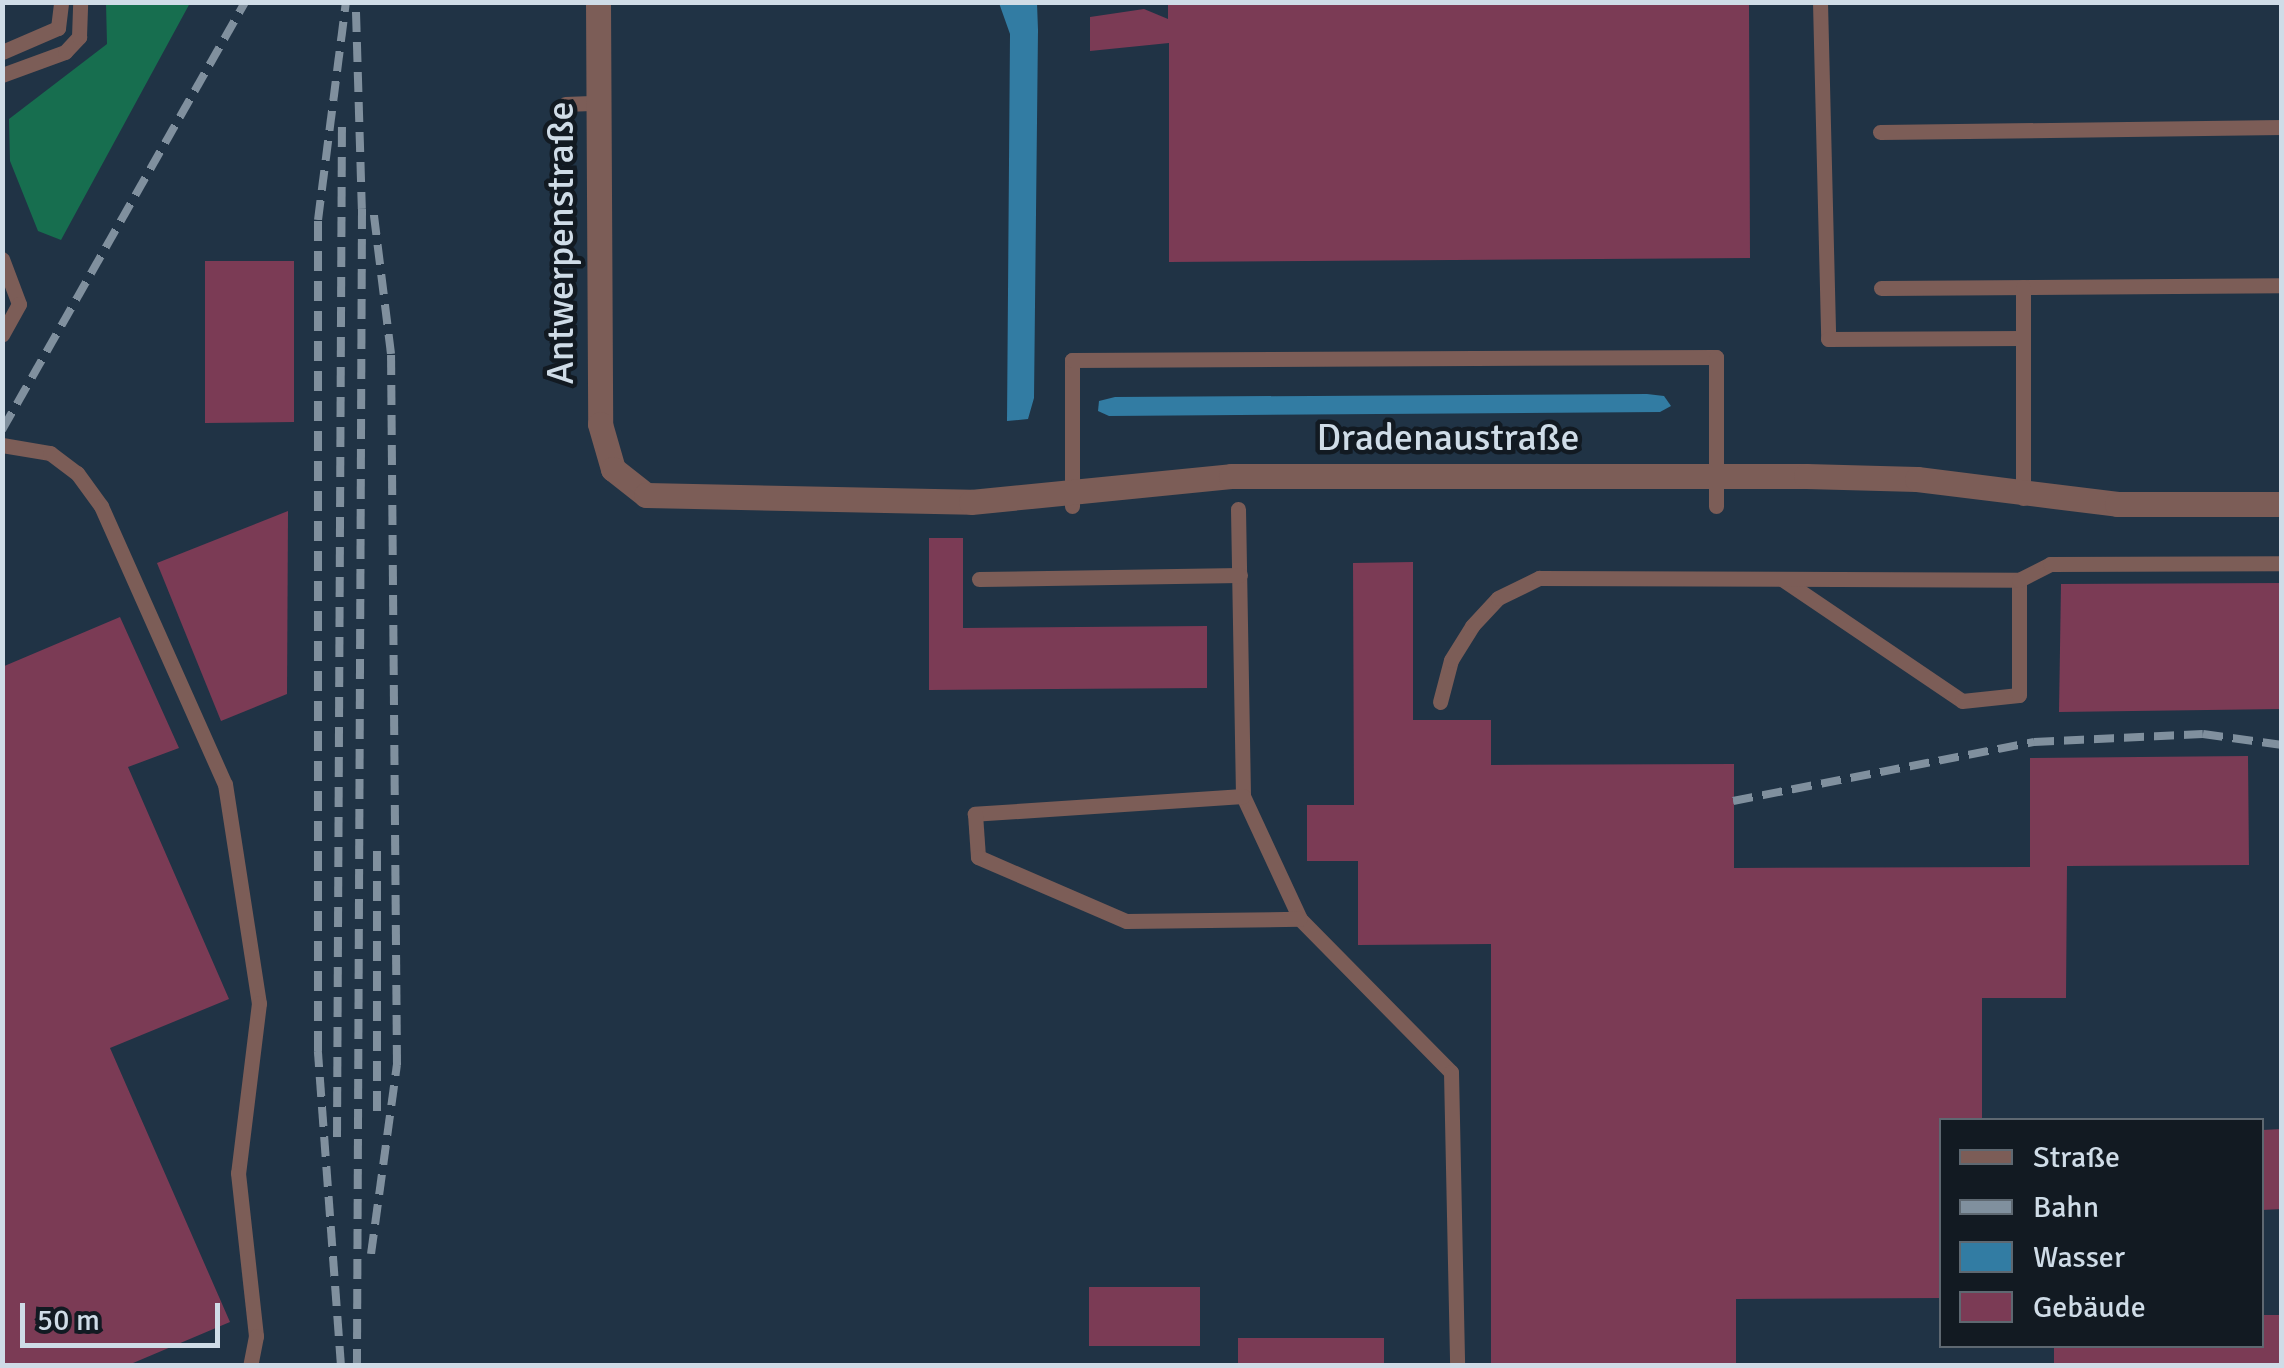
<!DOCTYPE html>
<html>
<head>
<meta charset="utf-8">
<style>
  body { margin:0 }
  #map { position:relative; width:2284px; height:1368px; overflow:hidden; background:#203345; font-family:Signika,sans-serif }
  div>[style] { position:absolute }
  .forest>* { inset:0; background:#176e4f }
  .water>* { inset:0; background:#327ca3 }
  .building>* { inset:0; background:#7b3b55 }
  .lane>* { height:15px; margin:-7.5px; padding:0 7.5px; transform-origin:7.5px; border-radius:7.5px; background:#7c5d57 }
  .street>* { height:25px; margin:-12.5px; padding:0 12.5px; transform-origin:12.5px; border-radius:12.5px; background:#7c5d57 }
  .rail>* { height:8px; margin-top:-4px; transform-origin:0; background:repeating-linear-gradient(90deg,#80909e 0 20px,transparent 0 30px) }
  span { translate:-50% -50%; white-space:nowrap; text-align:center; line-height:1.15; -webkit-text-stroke:9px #121a22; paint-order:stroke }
  .street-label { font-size:38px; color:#cfdce7 }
  .frame { position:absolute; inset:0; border:5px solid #cfdce7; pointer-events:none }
  .legend { position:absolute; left:1939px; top:1118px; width:325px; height:230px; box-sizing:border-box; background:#121a22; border:2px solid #5e6871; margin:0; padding:12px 18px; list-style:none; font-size:30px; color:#cfdce7 }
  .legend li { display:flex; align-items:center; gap:20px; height:50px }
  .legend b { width:50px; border:2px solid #5e6871 }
  .scale { position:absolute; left:20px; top:1303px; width:200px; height:45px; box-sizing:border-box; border:5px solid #cfdce7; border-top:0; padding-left:12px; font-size:30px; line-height:35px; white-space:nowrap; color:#cfdce7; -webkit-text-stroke:8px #121a22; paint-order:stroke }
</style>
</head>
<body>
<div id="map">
  <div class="forest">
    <div style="clip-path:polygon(106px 3px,190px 3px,61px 240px,38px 231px,10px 161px,9px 119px,107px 44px)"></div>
  </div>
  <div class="water">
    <div style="clip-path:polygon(999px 3px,1037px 3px,1038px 30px,1034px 398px,1028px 419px,1007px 421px,1010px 34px)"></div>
    <div style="clip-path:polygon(1647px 394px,1664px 396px,1671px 406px,1660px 412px,1109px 416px,1098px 411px,1099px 401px,1115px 397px)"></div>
  </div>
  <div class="building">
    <div style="clip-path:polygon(1168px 2px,1749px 2px,1750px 258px,1169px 262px,1169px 43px,1090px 51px,1090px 17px,1144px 9px,1168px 19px)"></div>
    <div style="clip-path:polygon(205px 261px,294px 261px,294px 422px,205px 423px)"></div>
    <div style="clip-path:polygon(288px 511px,287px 694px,221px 721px,157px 563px)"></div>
    <div style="clip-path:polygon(929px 538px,963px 538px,963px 628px,1207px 626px,1207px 688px,929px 690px)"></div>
    <div style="clip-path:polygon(1413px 562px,1413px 720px,1491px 720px,1491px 765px,1734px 764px,1734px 868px,2030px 867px,2030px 758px,2248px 756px,2249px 865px,2067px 866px,2066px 998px,1982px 998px,1982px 1120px,1942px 1120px,1942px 1298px,1736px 1299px,1736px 1366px,1491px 1366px,1491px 944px,1358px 945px,1358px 861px,1307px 861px,1307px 805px,1354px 805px,1353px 563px)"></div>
    <div style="clip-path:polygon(2282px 583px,2282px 709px,2059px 712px,2061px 584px)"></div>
    <div style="clip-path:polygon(120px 617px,179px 748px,128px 767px,229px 999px,110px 1048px,230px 1322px,126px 1366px,2px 1366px,2px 667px)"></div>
    <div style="clip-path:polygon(2282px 1129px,2282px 1209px,2262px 1210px,2262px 1130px)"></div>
    <div style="clip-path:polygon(1089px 1287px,1200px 1287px,1200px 1346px,1089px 1346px)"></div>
    <div style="clip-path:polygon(2262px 1315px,2282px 1315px,2282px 1366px,2054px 1366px,2054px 1346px,2262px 1346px)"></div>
    <div style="clip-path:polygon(1238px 1338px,1384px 1338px,1384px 1366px,1238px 1366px)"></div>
  </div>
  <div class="lane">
    <div style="left:1820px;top:2px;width:337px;rotate:88.6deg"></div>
    <div style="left:1828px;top:339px;width:195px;rotate:-0.3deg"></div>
    <div style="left:2px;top:52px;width:61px;rotate:-23.2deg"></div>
    <div style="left:58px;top:28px;width:26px;rotate:-83deg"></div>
    <div style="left:2px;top:75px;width:67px;rotate:-20.1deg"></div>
    <div style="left:65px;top:52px;width:21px;rotate:-47deg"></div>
    <div style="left:79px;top:37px;width:35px;rotate:-88deg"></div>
    <div style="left:565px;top:104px;width:33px;rotate:-2deg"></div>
    <div style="left:1880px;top:132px;width:402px;rotate:-0.7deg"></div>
    <div style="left:2px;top:259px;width:48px;rotate:69.3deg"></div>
    <div style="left:19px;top:304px;width:35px;rotate:119deg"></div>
    <div style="left:1881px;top:288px;width:401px;rotate:-0.4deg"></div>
    <div style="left:2px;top:445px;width:49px;rotate:9.5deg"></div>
    <div style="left:50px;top:453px;width:34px;rotate:37deg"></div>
    <div style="left:77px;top:473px;width:41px;rotate:54deg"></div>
    <div style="left:101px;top:506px;width:304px;rotate:66deg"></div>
    <div style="left:225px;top:784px;width:222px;rotate:81.2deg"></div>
    <div style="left:259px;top:1003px;width:171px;rotate:97deg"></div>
    <div style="left:238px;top:1173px;width:164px;rotate:83.7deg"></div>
    <div style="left:256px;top:1336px;width:31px;rotate:101deg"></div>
    <div style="left:2023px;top:498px;width:211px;rotate:-90deg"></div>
    <div style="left:1072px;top:506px;width:146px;rotate:-90deg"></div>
    <div style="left:1072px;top:360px;width:644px;rotate:-0.27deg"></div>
    <div style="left:1716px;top:357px;width:149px;rotate:90deg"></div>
    <div style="left:1238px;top:509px;width:287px;rotate:89deg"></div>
    <div style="left:1243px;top:796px;width:136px;rotate:65.1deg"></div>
    <div style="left:1300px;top:919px;width:215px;rotate:45.4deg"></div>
    <div style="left:1451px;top:1072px;width:294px;rotate:88.8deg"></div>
    <div style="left:979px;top:579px;width:261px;rotate:-0.9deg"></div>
    <div style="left:1782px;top:579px;width:217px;rotate:34.1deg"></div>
    <div style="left:1962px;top:701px;width:57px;rotate:-6deg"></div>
    <div style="left:2019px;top:695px;width:115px;rotate:-90deg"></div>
    <div style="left:1440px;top:702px;width:43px;rotate:-75.3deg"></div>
    <div style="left:1451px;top:660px;width:40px;rotate:-58deg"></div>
    <div style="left:1472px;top:626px;width:38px;rotate:-47deg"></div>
    <div style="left:1498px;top:598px;width:46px;rotate:-26deg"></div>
    <div style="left:1539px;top:578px;width:480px;rotate:0.2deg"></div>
    <div style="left:2019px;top:580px;width:35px;rotate:-27deg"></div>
    <div style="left:2050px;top:564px;width:232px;rotate:-0.2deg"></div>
    <div style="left:1243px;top:796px;width:269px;rotate:176.2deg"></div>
    <div style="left:975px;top:814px;width:43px;rotate:86deg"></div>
    <div style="left:978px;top:857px;width:161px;rotate:23.4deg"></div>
    <div style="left:1126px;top:921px;width:174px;rotate:-0.7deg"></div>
  </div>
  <div class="street">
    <div style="left:598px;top:2px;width:422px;rotate:89.7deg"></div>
    <div style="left:600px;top:424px;width:47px;rotate:73.9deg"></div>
    <div style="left:613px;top:469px;width:42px;rotate:38.2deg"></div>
    <div style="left:646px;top:495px;width:325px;rotate:1.2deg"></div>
    <div style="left:971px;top:502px;width:261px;rotate:-5.7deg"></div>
    <div style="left:1231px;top:476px;width:575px"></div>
    <div style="left:1806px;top:476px;width:111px;rotate:1.5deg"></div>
    <div style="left:1917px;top:479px;width:202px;rotate:7.1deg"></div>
    <div style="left:2117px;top:504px;width:165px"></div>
  </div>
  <div class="rail">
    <div style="left:356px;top:12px;width:197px;rotate:88.3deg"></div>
    <div style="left:362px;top:209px;width:1157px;rotate:90.25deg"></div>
    <div style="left:2px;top:430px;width:492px;rotate:-60.4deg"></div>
    <div style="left:1733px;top:801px;width:307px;rotate:-11.1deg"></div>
    <div style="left:2034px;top:742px;width:169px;rotate:-2.7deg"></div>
    <div style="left:2203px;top:734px;width:80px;rotate:7.9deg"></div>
    <div style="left:377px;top:851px;width:265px;rotate:90deg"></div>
    <div style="left:337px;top:1137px;width:1020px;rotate:-89.72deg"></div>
    <div style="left:371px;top:1254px;width:191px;rotate:-82.2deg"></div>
    <div style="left:397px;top:1065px;width:711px;rotate:-90.48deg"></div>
    <div style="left:391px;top:354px;width:148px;rotate:-97deg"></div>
    <div style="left:341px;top:1366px;width:316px;rotate:-94.2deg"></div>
    <div style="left:318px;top:1051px;width:831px;rotate:-90deg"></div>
    <div style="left:318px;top:220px;width:220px;rotate:-82.7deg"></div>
  </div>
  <div class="street-label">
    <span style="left:561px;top:243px;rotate:-90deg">Antwerpenstraße</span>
    <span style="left:1448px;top:438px">Dradenaustraße</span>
  </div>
  <div class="frame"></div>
  <ul class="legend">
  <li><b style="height:12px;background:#7c5d57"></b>Straße</li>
  <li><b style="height:12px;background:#80909e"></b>Bahn</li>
  <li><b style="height:28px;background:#327ca3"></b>Wasser</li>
  <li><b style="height:28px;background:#7b3b55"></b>Gebäude</li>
  </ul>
  <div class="scale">50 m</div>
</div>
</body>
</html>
